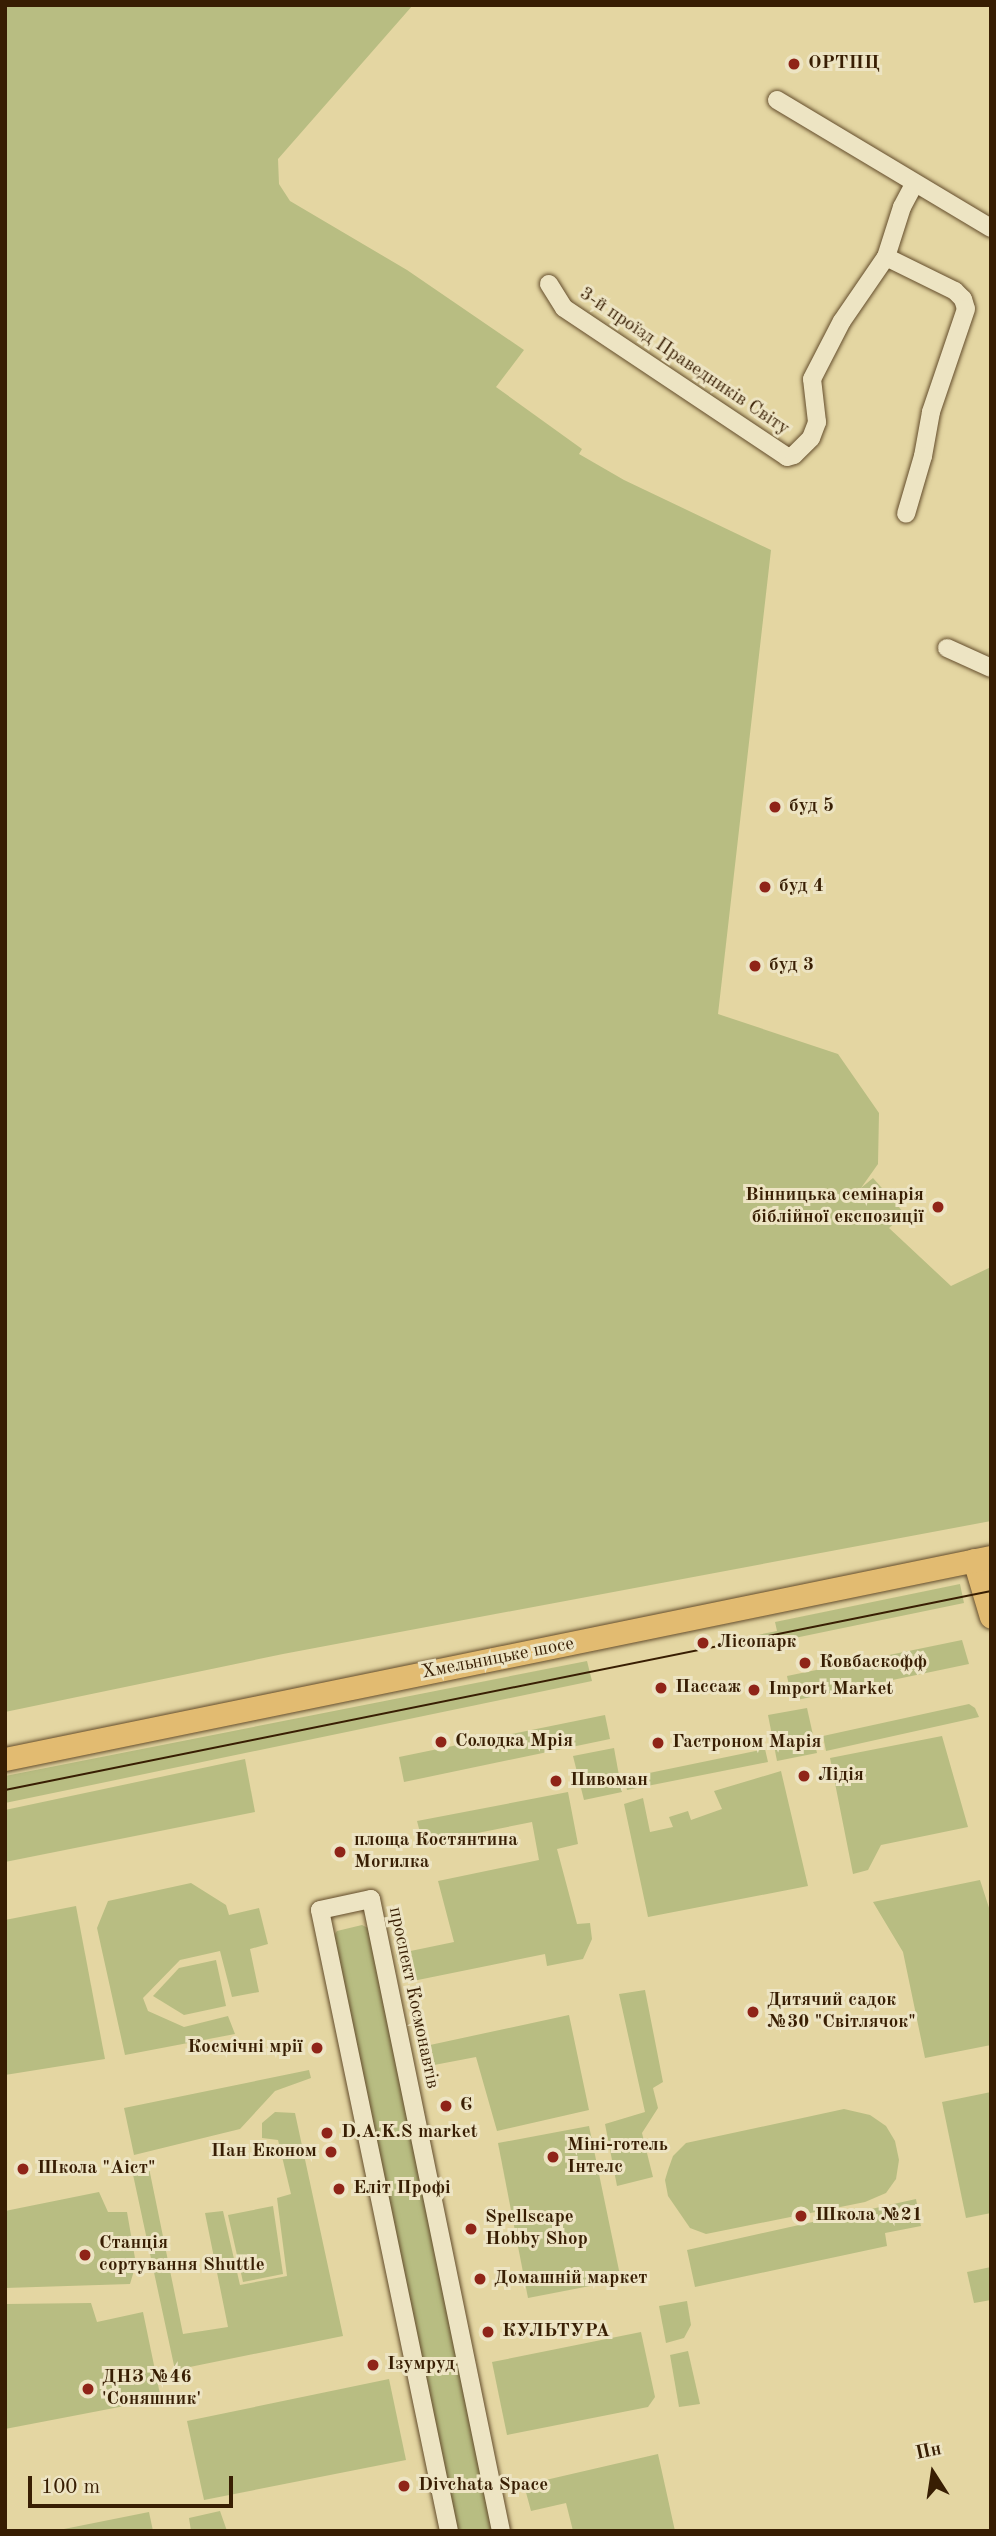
<!DOCTYPE html>
<html>
<head>
<meta charset="utf-8">
<style>
  body { margin:0 }
  #map { position:relative; width:996px; height:2536px; overflow:hidden; background:#e4d6a2; font-family:"Old Standard TT",serif }
  div>[style] { position:absolute }
  .green>* { inset:0; background:#b8bd82 }
  .roads { filter:drop-shadow(0 0 2px #634c2b) drop-shadow(0 0 2px #634c2b) }
  .minor>* { height:18px; margin:-9px; padding:0 9px; transform-origin:9px; border-radius:9px; background:#ede4c3 }
  .major>* { height:23px; margin:-11.5px; padding:0 11.5px; transform-origin:11.5px; border-radius:11.5px; background:#e2bb71 }
  .tram>* { height:2px; margin:-1px; padding:0 1px; transform-origin:1px; border-radius:1px; background:#381e03 }
  .dots>* { width:19px; height:19px; translate:-50% -50%; box-sizing:border-box; border:4px solid #ede4c3; border-radius:50% }
  span { translate:-50% -50%; white-space:nowrap; text-align:center; line-height:1.15; -webkit-text-stroke:6px #ede4c3; paint-order:stroke }
  .poi-label { font-size:19px; color:#381e03; font-weight:700 }
  .left { translate:0 -50%; text-align:left }
  .right { translate:-100% -50%; text-align:right }
  .street-label { font-size:19px; color:#381e03 }
  .frame { position:absolute; inset:0; border:7px solid #381e03; pointer-events:none }
  .north { position:absolute; left:898px; top:2438px; width:70px; height:70px; -webkit-text-stroke:5px #ede4c3; paint-order:stroke; rotate:348deg; font-size:19px; font-weight:700; line-height:28px; text-align:center; color:#381e03 }
  .north::after { content:''; display:block; margin:auto; width:24px; height:32px; background:#381e03; clip-path:polygon(50% 0,100% 100%,50% 72%,0 100%) }
  .scale { position:absolute; left:28px; top:2476px; width:205px; height:32px; box-sizing:border-box; border:4px solid #381e03; border-top:0; padding-left:9px; font-size:21px; line-height:24px; white-space:nowrap; color:#381e03; -webkit-text-stroke:5px #ede4c3; paint-order:stroke }
</style>
</head>
<body>
<div id="map">
  <div class="green">
    <div style="clip-path:polygon(5px 5px,413px 5px,278px 159px,279px 184px,290px 201px,407px 270px,524px 350px,496px 387px,582px 449px,579px 454px,624px 480px,771px 550px,718px 1014px,838px 1054px,879px 1113px,878px 1164px,861px 1188px,873px 1178px,905px 1214px,889px 1228px,951px 1286px,991px 1267px,991px 1521px,283px 1654px,5px 1712px)"></div>
    <div style="clip-path:polygon(960px 1584px,964px 1603px,741px 1649px,738px 1639px,777px 1631px,775px 1622px)"></div>
    <div style="clip-path:polygon(962px 1640px,969px 1664px,792px 1701px,787px 1676px)"></div>
    <div style="clip-path:polygon(587px 1661px,592px 1681px,5px 1803px,5px 1776px)"></div>
    <div style="clip-path:polygon(969px 1704px,975px 1708px,979px 1717px,826px 1751px,823px 1736px)"></div>
    <div style="clip-path:polygon(807px 1708px,817px 1753px,777px 1761px,768px 1715px)"></div>
    <div style="clip-path:polygon(605px 1715px,610px 1739px,404px 1782px,399px 1757px)"></div>
    <div style="clip-path:polygon(942px 1736px,968px 1827px,881px 1845px,868px 1870px,853px 1874px,830px 1758px)"></div>
    <div style="clip-path:polygon(614px 1748px,622px 1792px,584px 1800px,573px 1756px)"></div>
    <div style="clip-path:polygon(765px 1749px,768px 1762px,627px 1790px,625px 1778px)"></div>
    <div style="clip-path:polygon(245px 1759px,255px 1812px,5px 1862px,5px 1810px)"></div>
    <div style="clip-path:polygon(781px 1771px,808px 1886px,648px 1917px,624px 1804px,643px 1798px,650px 1832px,673px 1827px,669px 1817px,688px 1811px,691px 1820px,722px 1809px,714px 1791px)"></div>
    <div style="clip-path:polygon(568px 1792px,578px 1844px,557px 1849px,577px 1924px,590px 1923px,592px 1939px,583px 1959px,547px 1966px,545px 1954px,403px 1983px,396px 1954px,454px 1942px,438px 1881px,539px 1860px,532px 1822px,423px 1844px,417px 1821px)"></div>
    <div style="clip-path:polygon(980px 1880px,991px 1914px,991px 2045px,925px 2058px,903px 1952px,873px 1902px)"></div>
    <div style="clip-path:polygon(191px 1883px,226px 1905px,229px 1915px,259px 1908px,268px 1944px,250px 1949px,259px 1992px,232px 1997px,220px 1951px,180px 1960px,143px 1998px,148px 2011px,184px 2027px,228px 2016px,235px 2034px,125px 2055px,97px 1928px,108px 1901px)"></div>
    <div style="clip-path:polygon(76px 1906px,105px 2059px,5px 2075px,5px 1920px)"></div>
    <div style="clip-path:polygon(362px 1925px,368px 1928px,493px 2531px,455px 2531px,332px 1939px,337px 1931px)"></div>
    <div style="clip-path:polygon(216px 1960px,226px 2006px,184px 2015px,153px 1996px,179px 1968px)"></div>
    <div style="clip-path:polygon(645px 1990px,663px 2082px,653px 2088px,658px 2108px,642px 2133px,653px 2177px,617px 2186px,605px 2124px,645px 2112px,619px 1994px)"></div>
    <div style="clip-path:polygon(569px 2015px,589px 2110px,497px 2131px,476px 2057px,434px 2065px,430px 2045px)"></div>
    <div style="clip-path:polygon(309px 2070px,311px 2078px,275px 2091px,240px 2129px,134px 2155px,124px 2108px)"></div>
    <div style="clip-path:polygon(991px 2092px,991px 2213px,966px 2218px,942px 2102px)"></div>
    <div style="clip-path:polygon(844px 2109px,870px 2115px,886px 2126px,895px 2141px,899px 2160px,896px 2179px,886px 2193px,865px 2202px,706px 2234px,690px 2228px,668px 2196px,665px 2180px,668px 2170px,673px 2156px,686px 2143px)"></div>
    <div style="clip-path:polygon(275px 2112px,295px 2113px,343px 2336px,175px 2370px,132px 2170px,149px 2168px,183px 2334px,228px 2327px,205px 2213px,223px 2211px,240px 2285px,287px 2276px,277px 2198px,291px 2194px,278px 2140px,262px 2138px,262px 2123px)"></div>
    <div style="clip-path:polygon(589px 2126px,621px 2280px,528px 2298px,498px 2143px)"></div>
    <div style="clip-path:polygon(99px 2192px,108px 2212px,127px 2212px,136px 2264px,130px 2284px,5px 2288px,5px 2211px)"></div>
    <div style="clip-path:polygon(916px 2199px,921px 2226px,885px 2233px,887px 2246px,695px 2287px,687px 2250px)"></div>
    <div style="clip-path:polygon(273px 2206px,283px 2274px,243px 2282px,228px 2215px)"></div>
    <div style="clip-path:polygon(991px 2267px,991px 2300px,974px 2303px,967px 2272px)"></div>
    <div style="clip-path:polygon(687px 2301px,691px 2325px,684px 2338px,666px 2343px,659px 2306px)"></div>
    <div style="clip-path:polygon(91px 2303px,97px 2322px,143px 2312px,161px 2399px,5px 2429px,5px 2304px)"></div>
    <div style="clip-path:polygon(641px 2332px,655px 2397px,648px 2407px,507px 2435px,492px 2362px)"></div>
    <div style="clip-path:polygon(688px 2351px,700px 2404px,679px 2407px,670px 2355px)"></div>
    <div style="clip-path:polygon(389px 2379px,406px 2460px,204px 2500px,187px 2421px)"></div>
    <div style="clip-path:polygon(658px 2454px,675px 2531px,573px 2531px,566px 2503px,531px 2511px,524px 2485px)"></div>
    <div style="clip-path:polygon(220px 2511px,227px 2531px,191px 2531px,189px 2518px)"></div>
    <div style="clip-path:polygon(149px 2512px,153px 2531px,54px 2531px)"></div>
  </div>
  <div class="roads">
    <div class="minor">
      <div style="left:777px;top:100px;width:249px;rotate:30.9deg"></div>
      <div style="left:886px;top:257px;width:77px;rotate:26.2deg"></div>
      <div style="left:955px;top:291px;width:11px;rotate:45deg"></div>
      <div style="left:963px;top:299px;width:10px;rotate:73deg"></div>
      <div style="left:966px;top:309px;width:109px;rotate:108.8deg"></div>
      <div style="left:931px;top:412px;width:45px;rotate:100.3deg"></div>
      <div style="left:923px;top:456px;width:60px;rotate:106.3deg"></div>
      <div style="left:549px;top:284px;width:28px;rotate:58deg"></div>
      <div style="left:564px;top:308px;width:268px;rotate:33.7deg"></div>
      <div style="left:787px;top:457px;width:7px;rotate:-16deg"></div>
      <div style="left:794px;top:455px;width:24px;rotate:-45deg"></div>
      <div style="left:811px;top:438px;width:17px;rotate:-69deg"></div>
      <div style="left:817px;top:422px;width:43px;rotate:-96.6deg"></div>
      <div style="left:812px;top:379px;width:65px;rotate:-62.7deg"></div>
      <div style="left:842px;top:321px;width:78px;rotate:-55.5deg"></div>
      <div style="left:886px;top:257px;width:52px;rotate:-72.3deg"></div>
      <div style="left:902px;top:207px;width:26px;rotate:-62deg"></div>
      <div style="left:947px;top:648px;width:48px;rotate:24.4deg"></div>
      <div style="left:449px;top:2531px;width:634px;rotate:-101.74deg"></div>
      <div style="left:320px;top:1910px;width:52px;rotate:-12.2deg"></div>
      <div style="left:371px;top:1899px;width:645px;rotate:78.38deg"></div>
    </div>
    <div class="major">
      <div style="left:974px;top:1560px;width:59px;rotate:73.4deg"></div>
      <div style="left:5px;top:1759px;width:1006px;rotate:-11.58deg"></div>
    </div>
  </div>
  <div class="tram">
    <div style="left:5px;top:1790px;width:1006px;rotate:-11.41deg"></div>
  </div>
  <div class="dots">
    <div style="left:794px;top:64px;background:#8f2418"></div>
    <div style="left:775px;top:807px;background:#8f2418"></div>
    <div style="left:765px;top:887px;background:#8f2418"></div>
    <div style="left:755px;top:966px;background:#8f2418"></div>
    <div style="left:938px;top:1207px;background:#8f2418"></div>
    <div style="left:703px;top:1643px;background:#8f2418"></div>
    <div style="left:805px;top:1663px;background:#8f2418"></div>
    <div style="left:661px;top:1688px;background:#8f2418"></div>
    <div style="left:754px;top:1690px;background:#8f2418"></div>
    <div style="left:441px;top:1742px;background:#8f2418"></div>
    <div style="left:658px;top:1743px;background:#8f2418"></div>
    <div style="left:804px;top:1776px;background:#8f2418"></div>
    <div style="left:556px;top:1781px;background:#8f2418"></div>
    <div style="left:340px;top:1852px;background:#8f2418"></div>
    <div style="left:753px;top:2012px;background:#8f2418"></div>
    <div style="left:317px;top:2048px;background:#8f2418"></div>
    <div style="left:446px;top:2106px;background:#8f2418"></div>
    <div style="left:327px;top:2133px;background:#8f2418"></div>
    <div style="left:331px;top:2152px;background:#8f2418"></div>
    <div style="left:553px;top:2157px;background:#8f2418"></div>
    <div style="left:23px;top:2169px;background:#8f2418"></div>
    <div style="left:339px;top:2189px;background:#8f2418"></div>
    <div style="left:801px;top:2216px;background:#8f2418"></div>
    <div style="left:471px;top:2229px;background:#8f2418"></div>
    <div style="left:85px;top:2255px;background:#8f2418"></div>
    <div style="left:480px;top:2279px;background:#8f2418"></div>
    <div style="left:488px;top:2332px;background:#8f2418"></div>
    <div style="left:373px;top:2365px;background:#8f2418"></div>
    <div style="left:88px;top:2389px;background:#8f2418"></div>
    <div style="left:404px;top:2486px;background:#8f2418"></div>
  </div>
  <div class="poi-label">
    <span class="left" style="left:808px;top:64px">ОРТПЦ</span>
    <span class="left" style="left:789px;top:807px">буд 5</span>
    <span class="left" style="left:779px;top:887px">буд 4</span>
    <span class="left" style="left:769px;top:966px">буд 3</span>
    <span class="right" style="left:924px;top:1207px">Вінницька семінарія<br>біблійної експозиції</span>
    <span class="left" style="left:717px;top:1643px">Лісопарк</span>
    <span class="left" style="left:819px;top:1663px">Ковбаскофф</span>
    <span class="left" style="left:675px;top:1688px">Пассаж</span>
    <span class="left" style="left:768px;top:1690px">Import Market</span>
    <span class="left" style="left:455px;top:1742px">Солодка Мрія</span>
    <span class="left" style="left:672px;top:1743px">Гастроном Марія</span>
    <span class="left" style="left:818px;top:1776px">Лідія</span>
    <span class="left" style="left:570px;top:1781px">Пивоман</span>
    <span class="left" style="left:354px;top:1852px">площа Костянтина<br>Могилка</span>
    <span class="left" style="left:767px;top:2012px">Дитячий садок<br>№30 "Світлячок"</span>
    <span class="right" style="left:303px;top:2048px">Космічні мрії</span>
    <span class="left" style="left:460px;top:2106px">Є</span>
    <span class="left" style="left:341px;top:2133px">D.A.K.S market</span>
    <span class="left" style="left:567px;top:2157px">Міні-готель<br>Інтелс</span>
    <span class="right" style="left:317px;top:2152px">Пан Економ</span>
    <span class="left" style="left:37px;top:2169px">Школа "Аіст"</span>
    <span class="left" style="left:353px;top:2189px">Еліт Профі</span>
    <span class="left" style="left:815px;top:2216px">Школа №21</span>
    <span class="left" style="left:485px;top:2229px">Spellscape<br>Hobby Shop</span>
    <span class="left" style="left:99px;top:2255px">Станція<br>сортування Shuttle</span>
    <span class="left" style="left:494px;top:2279px">Домашній маркет</span>
    <span class="left" style="left:502px;top:2332px">КУЛЬТУРА</span>
    <span class="left" style="left:387px;top:2365px">Ізумруд</span>
    <span class="left" style="left:102px;top:2389px">ДНЗ №46<br>'Соняшник'</span>
    <span class="left" style="left:418px;top:2486px">Divchata Space</span>
  </div>
  <div class="street-label">
    <span style="left:684px;top:362px;rotate:34deg">3-й проїзд Праведників Світу</span>
    <span style="left:498px;top:1659px;rotate:-11deg">Хмельницьке шосе</span>
    <span style="left:413px;top:1998px;rotate:78deg">проспект Космонавтів</span>
  </div>
  <div class="frame"></div>
  <div class="north">Пн</div>
  <div class="scale">100 m</div>
</div>
</body>
</html>
